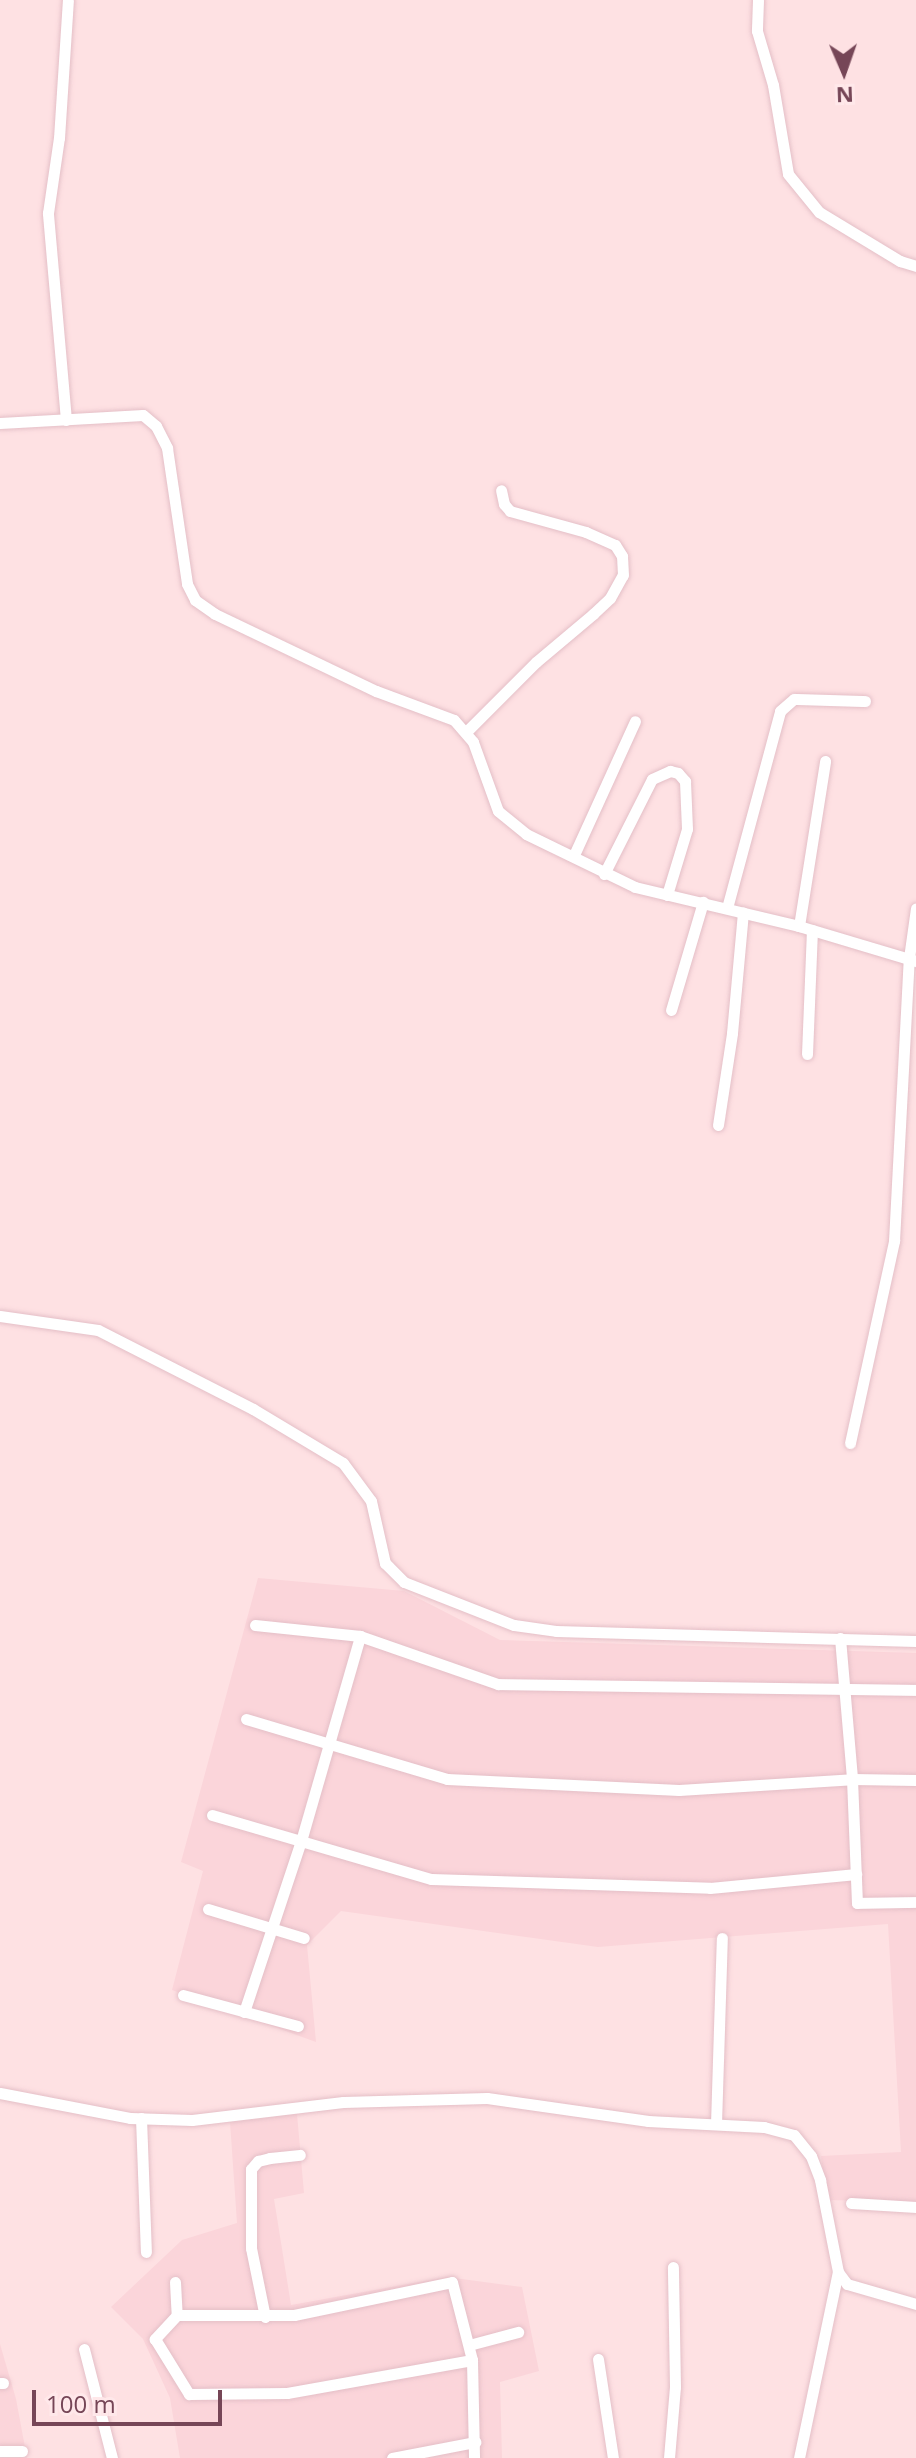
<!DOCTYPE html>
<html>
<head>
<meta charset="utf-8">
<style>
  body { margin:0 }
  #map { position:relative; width:916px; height:2458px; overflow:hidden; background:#fee1e3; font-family:"Open Sans",sans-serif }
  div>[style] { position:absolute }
  .residential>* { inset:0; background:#fbd5da }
  .roads { filter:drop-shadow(0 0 2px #e4bfc7) drop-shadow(0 0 2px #e4bfc7) }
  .street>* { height:11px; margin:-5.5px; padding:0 5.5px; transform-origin:5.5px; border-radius:5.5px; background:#fff }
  span { translate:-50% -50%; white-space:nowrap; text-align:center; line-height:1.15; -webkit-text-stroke:8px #ffe8ea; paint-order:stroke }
  .north { position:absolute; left:804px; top:32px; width:80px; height:80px; -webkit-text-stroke:6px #ffe8ea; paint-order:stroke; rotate:178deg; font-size:22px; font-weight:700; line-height:32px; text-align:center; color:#764657 }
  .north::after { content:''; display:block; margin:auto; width:28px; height:36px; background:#764657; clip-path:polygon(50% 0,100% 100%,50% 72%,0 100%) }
  .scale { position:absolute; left:32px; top:2390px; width:190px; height:36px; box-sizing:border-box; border:4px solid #764657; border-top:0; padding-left:10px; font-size:24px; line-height:28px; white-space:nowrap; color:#764657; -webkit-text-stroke:6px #ffe8ea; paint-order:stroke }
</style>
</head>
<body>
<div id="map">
  <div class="residential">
    <div style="clip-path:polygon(258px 1578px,404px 1591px,500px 1640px,916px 1653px,916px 2202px,827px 2200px,821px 2156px,901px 2152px,888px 1924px,598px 1947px,341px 1911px,307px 1945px,316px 2042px,172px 1990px,203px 1871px,181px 1862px)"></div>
    <div style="clip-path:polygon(297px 2114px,304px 2193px,274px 2199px,291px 2305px,447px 2277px,522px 2287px,539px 2371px,500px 2382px,502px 2458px,180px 2458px,170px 2398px,143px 2339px,111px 2307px,182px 2240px,237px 2223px,230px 2122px)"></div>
    <div style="clip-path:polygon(0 2344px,16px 2399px,27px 2458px,0 2458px)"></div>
  </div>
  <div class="roads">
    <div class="street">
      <div style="left:758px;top:0;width:31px;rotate:92deg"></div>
      <div style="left:757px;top:31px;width:56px;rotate:73.5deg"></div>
      <div style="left:773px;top:85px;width:90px;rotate:80.4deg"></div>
      <div style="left:788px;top:174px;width:49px;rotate:50.8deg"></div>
      <div style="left:819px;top:212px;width:95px;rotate:31.2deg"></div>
      <div style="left:900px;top:261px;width:17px;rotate:17deg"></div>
      <div style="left:66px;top:420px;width:208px;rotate:-95deg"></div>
      <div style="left:48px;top:213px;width:76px;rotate:-81.7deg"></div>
      <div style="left:59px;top:138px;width:138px;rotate:-86.3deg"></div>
      <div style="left:0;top:423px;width:143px;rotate:-3.2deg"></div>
      <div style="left:143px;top:415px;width:17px;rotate:40deg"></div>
      <div style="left:156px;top:426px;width:25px;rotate:63deg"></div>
      <div style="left:167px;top:448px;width:137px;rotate:81.6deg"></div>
      <div style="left:187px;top:584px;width:18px;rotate:63deg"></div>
      <div style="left:195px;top:600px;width:24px;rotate:35deg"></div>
      <div style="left:215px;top:614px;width:178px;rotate:25.6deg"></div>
      <div style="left:376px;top:691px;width:83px;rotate:20.4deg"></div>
      <div style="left:454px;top:720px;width:29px;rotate:49deg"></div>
      <div style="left:473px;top:742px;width:73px;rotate:70.1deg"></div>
      <div style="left:498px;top:811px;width:36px;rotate:39deg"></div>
      <div style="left:526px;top:834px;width:121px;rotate:25.9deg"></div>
      <div style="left:635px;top:887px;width:169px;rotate:13.4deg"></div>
      <div style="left:799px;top:926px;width:122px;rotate:16.7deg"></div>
      <div style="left:467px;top:731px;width:98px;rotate:-45deg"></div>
      <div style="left:536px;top:662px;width:75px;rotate:-40.1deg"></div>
      <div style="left:593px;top:614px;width:23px;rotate:-43deg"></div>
      <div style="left:610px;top:598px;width:26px;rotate:-61deg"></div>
      <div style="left:623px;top:575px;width:19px;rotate:-93deg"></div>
      <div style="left:622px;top:556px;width:13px;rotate:-122deg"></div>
      <div style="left:615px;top:545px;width:32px;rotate:-156deg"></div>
      <div style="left:586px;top:532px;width:79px;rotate:-164.6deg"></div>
      <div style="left:510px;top:511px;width:9px;rotate:-131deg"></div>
      <div style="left:504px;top:504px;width:14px;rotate:-102deg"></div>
      <div style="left:574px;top:855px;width:147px;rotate:-65.5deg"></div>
      <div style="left:604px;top:874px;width:106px;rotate:-63.2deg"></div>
      <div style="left:652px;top:779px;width:20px;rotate:-24deg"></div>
      <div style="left:670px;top:771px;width:8px;rotate:14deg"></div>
      <div style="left:678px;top:773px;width:11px;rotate:49deg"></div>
      <div style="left:685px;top:781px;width:48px;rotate:87.6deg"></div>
      <div style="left:687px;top:829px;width:69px;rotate:106.9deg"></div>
      <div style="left:727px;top:908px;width:204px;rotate:-74.9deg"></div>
      <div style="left:780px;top:711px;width:18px;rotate:-41deg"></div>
      <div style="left:794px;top:699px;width:71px;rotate:1.6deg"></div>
      <div style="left:799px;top:926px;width:167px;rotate:-81deg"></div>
      <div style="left:671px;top:1010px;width:113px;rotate:-73.5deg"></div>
      <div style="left:807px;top:1054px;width:124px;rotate:-87.7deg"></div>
      <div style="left:718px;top:1125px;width:93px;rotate:-81.3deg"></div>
      <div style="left:732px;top:1033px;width:121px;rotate:-84.8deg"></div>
      <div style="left:0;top:1316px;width:99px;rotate:8.1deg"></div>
      <div style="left:98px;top:1330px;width:174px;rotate:27deg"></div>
      <div style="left:253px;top:1409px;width:105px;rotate:31deg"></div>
      <div style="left:343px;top:1463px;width:47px;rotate:53.6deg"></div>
      <div style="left:371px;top:1501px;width:64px;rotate:77.3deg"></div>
      <div style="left:385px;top:1563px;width:27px;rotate:45deg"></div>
      <div style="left:404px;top:1582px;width:118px;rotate:21.4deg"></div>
      <div style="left:514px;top:1625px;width:42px;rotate:8.1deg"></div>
      <div style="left:556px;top:1631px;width:360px;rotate:1.6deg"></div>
      <div style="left:850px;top:1443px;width:207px;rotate:-77.7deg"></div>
      <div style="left:894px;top:1241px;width:283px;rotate:-87deg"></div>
      <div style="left:909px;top:958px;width:50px;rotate:-82deg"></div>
      <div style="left:255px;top:1625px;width:106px;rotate:6deg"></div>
      <div style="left:360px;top:1636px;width:146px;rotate:19.2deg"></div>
      <div style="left:498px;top:1684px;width:418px;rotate:0.8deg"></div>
      <div style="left:840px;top:1638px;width:142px;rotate:85.1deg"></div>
      <div style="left:852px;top:1779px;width:124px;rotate:87.7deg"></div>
      <div style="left:857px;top:1903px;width:59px;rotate:-1deg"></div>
      <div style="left:246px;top:1719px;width:210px;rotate:16.6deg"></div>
      <div style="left:447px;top:1779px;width:232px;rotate:2.7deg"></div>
      <div style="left:679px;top:1790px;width:173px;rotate:-3.6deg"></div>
      <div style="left:852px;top:1779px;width:64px;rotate:0.9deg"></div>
      <div style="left:212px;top:1815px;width:228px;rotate:16.3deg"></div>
      <div style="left:431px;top:1879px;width:279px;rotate:1.8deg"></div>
      <div style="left:710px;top:1888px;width:147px;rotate:-5.5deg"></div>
      <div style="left:208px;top:1909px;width:100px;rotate:16.8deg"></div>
      <div style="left:183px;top:1995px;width:119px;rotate:15.1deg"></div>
      <div style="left:244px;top:2012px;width:180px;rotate:-71.6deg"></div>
      <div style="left:301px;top:1841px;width:213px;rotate:-73.9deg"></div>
      <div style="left:0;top:2093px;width:132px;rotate:10.9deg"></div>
      <div style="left:130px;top:2118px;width:62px;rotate:1.8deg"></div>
      <div style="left:192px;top:2120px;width:152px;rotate:-6.8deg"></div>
      <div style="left:343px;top:2102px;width:144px;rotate:-1.6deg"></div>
      <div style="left:487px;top:2098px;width:163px;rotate:8.1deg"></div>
      <div style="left:648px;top:2121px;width:116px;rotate:3deg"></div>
      <div style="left:764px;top:2127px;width:31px;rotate:15deg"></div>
      <div style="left:794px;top:2135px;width:27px;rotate:51deg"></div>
      <div style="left:811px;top:2156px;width:26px;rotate:69deg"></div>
      <div style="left:820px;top:2180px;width:94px;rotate:78.9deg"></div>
      <div style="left:838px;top:2272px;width:15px;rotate:53deg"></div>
      <div style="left:847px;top:2284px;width:72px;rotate:16.2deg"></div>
      <div style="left:141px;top:2118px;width:134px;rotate:87.9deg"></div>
      <div style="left:716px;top:2124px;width:186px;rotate:-88.2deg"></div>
      <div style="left:851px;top:2203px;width:65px;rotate:3.5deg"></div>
      <div style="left:175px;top:2282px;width:33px;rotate:87deg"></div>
      <div style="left:177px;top:2315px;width:33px;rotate:133deg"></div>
      <div style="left:155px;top:2339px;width:65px;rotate:58.3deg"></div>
      <div style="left:189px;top:2394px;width:98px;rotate:-0.6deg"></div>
      <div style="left:287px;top:2393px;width:188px;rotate:-10.1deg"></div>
      <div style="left:177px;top:2315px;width:117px"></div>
      <div style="left:294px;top:2315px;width:161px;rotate:-11.8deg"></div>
      <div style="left:452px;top:2282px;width:81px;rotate:75.6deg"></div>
      <div style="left:472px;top:2360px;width:98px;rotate:88.8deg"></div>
      <div style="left:265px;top:2317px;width:70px;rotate:-101.5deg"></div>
      <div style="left:251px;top:2248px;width:79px;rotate:-90deg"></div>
      <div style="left:251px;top:2169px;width:11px;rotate:-49deg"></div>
      <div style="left:258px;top:2161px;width:12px;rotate:-14deg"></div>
      <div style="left:270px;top:2158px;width:30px;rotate:-6deg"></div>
      <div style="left:469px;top:2345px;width:51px;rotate:-14.9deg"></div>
      <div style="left:84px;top:2349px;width:113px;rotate:75.6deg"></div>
      <div style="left:598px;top:2359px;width:100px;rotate:81.4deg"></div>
      <div style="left:0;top:2383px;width:3px"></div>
      <div style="left:0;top:2451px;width:22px"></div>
      <div style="left:392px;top:2458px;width:85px;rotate:-10.9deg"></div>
      <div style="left:669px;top:2458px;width:71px;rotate:-85.2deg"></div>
      <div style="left:675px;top:2387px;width:120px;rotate:-91deg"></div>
      <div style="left:799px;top:2458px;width:190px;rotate:-78.2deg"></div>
    </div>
  </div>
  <div class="north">N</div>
  <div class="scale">100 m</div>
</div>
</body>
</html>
